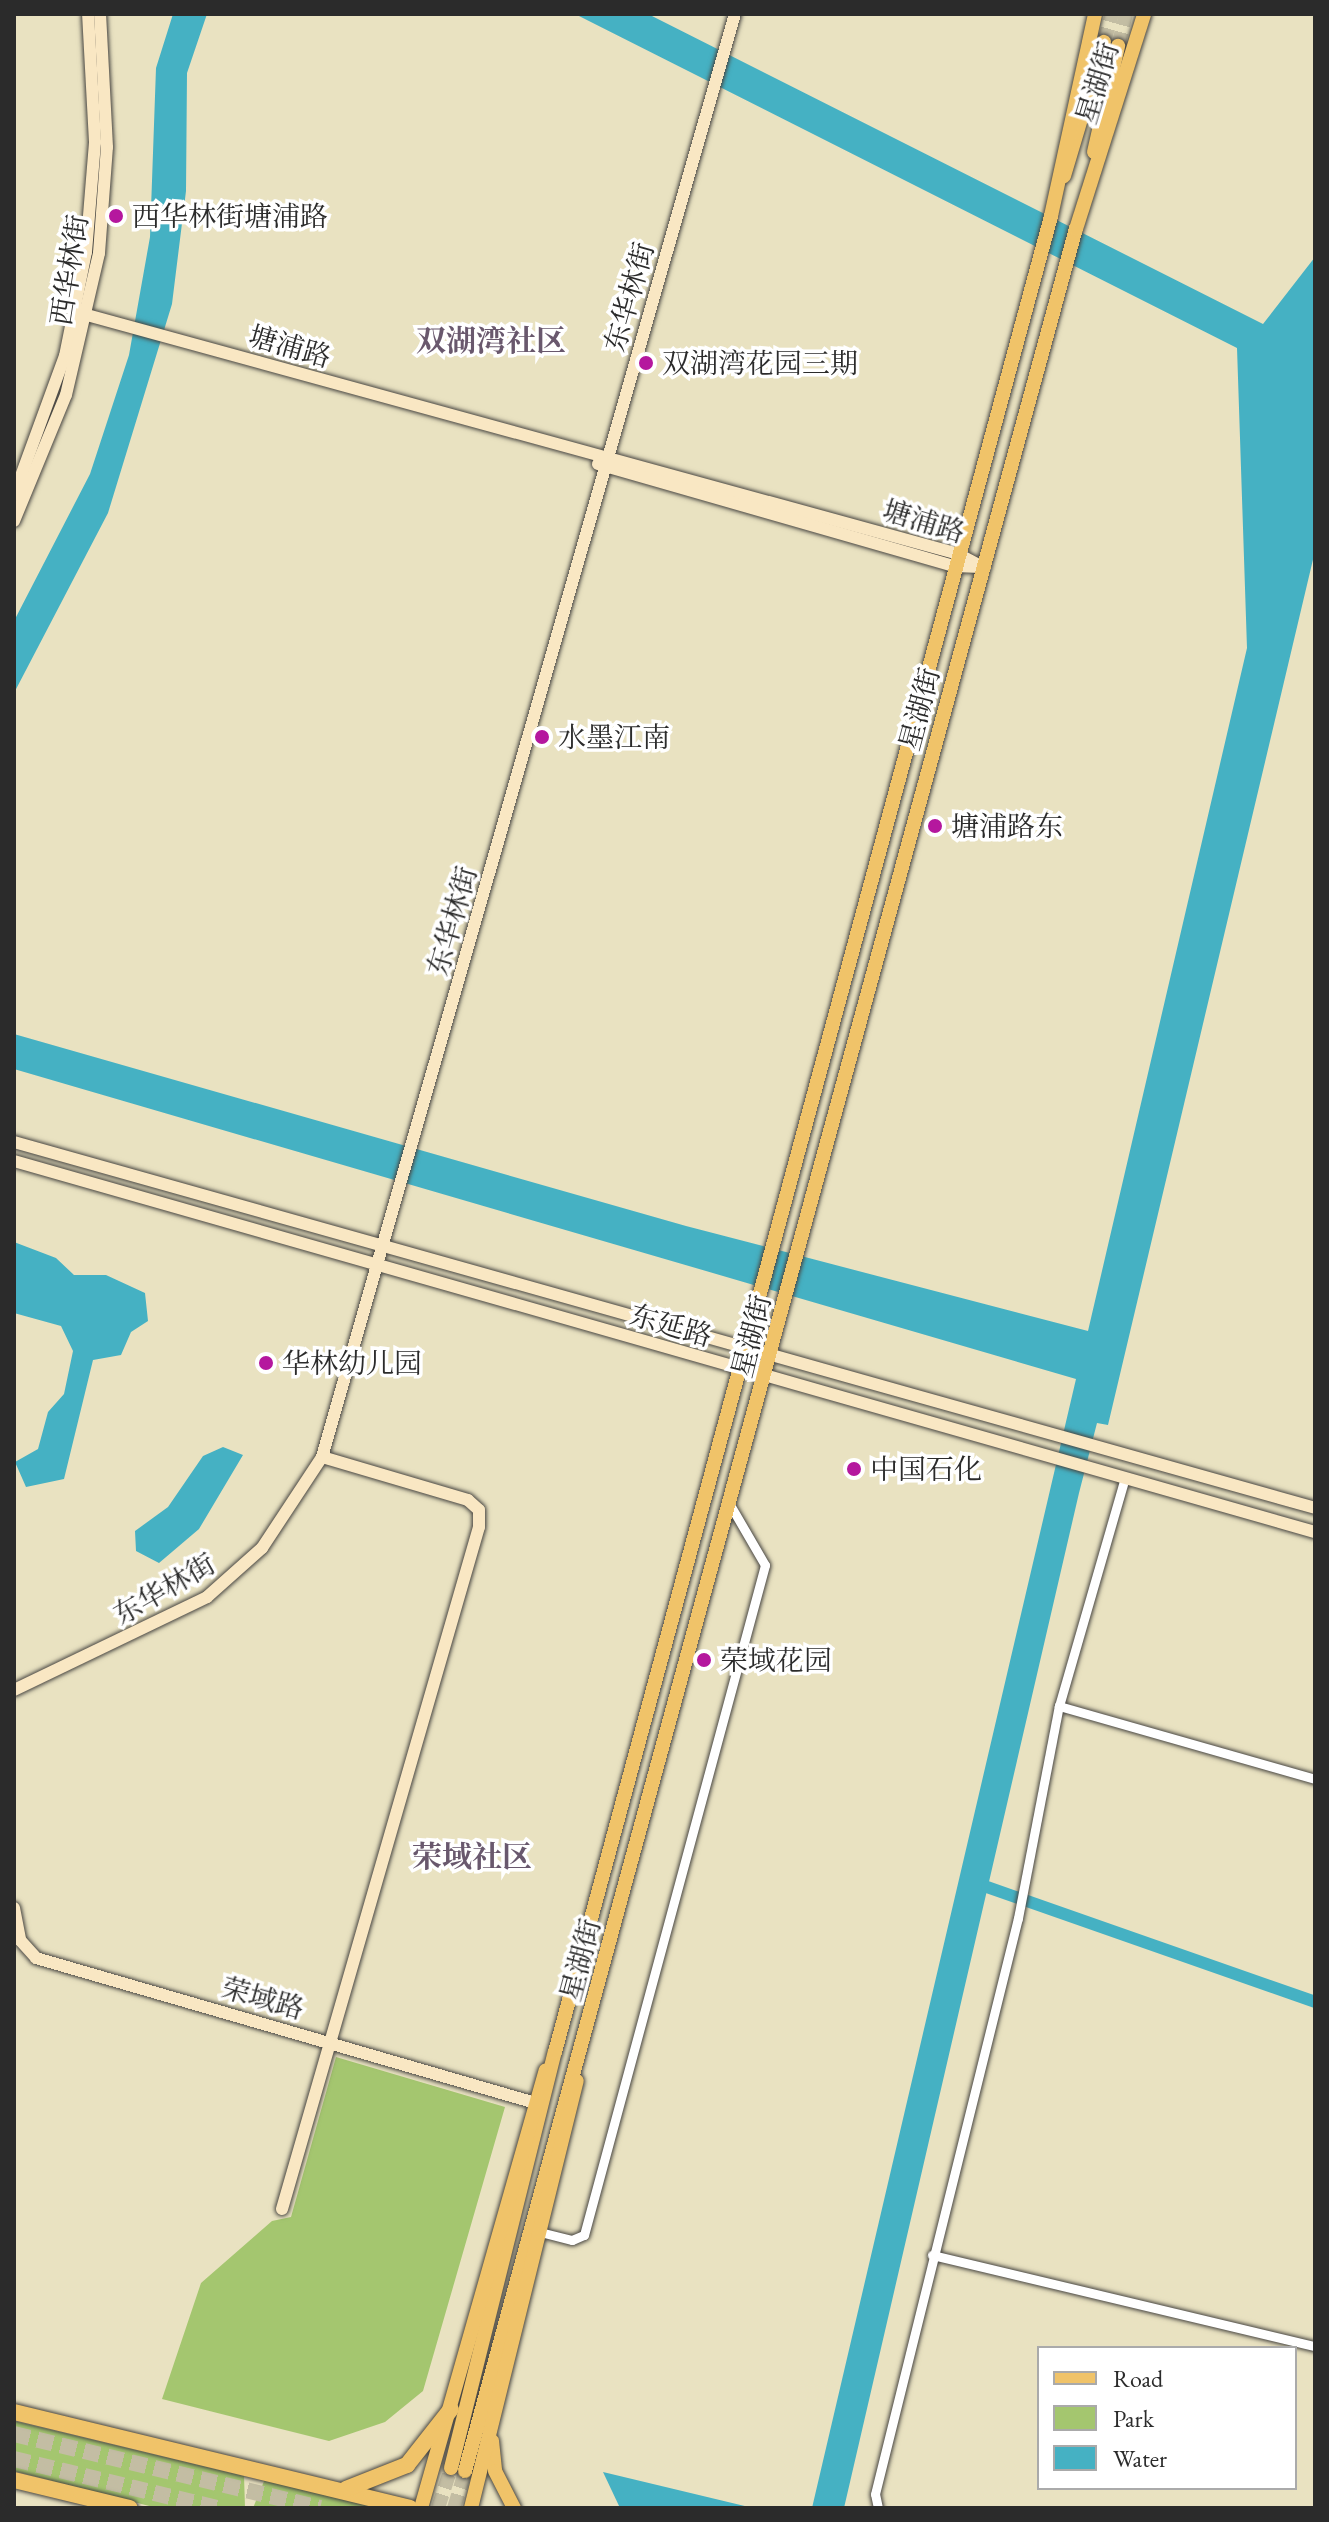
<!DOCTYPE html>
<html>
<head>
<meta charset="utf-8">
<style>
  body { margin:0 }
  #map { position:relative; width:1329px; height:2522px; overflow:hidden; background:#e9e2c1; font-family:"EB Garamond","Noto Serif SC",serif }
  div>[style] { position:absolute }
  .green>* { inset:0; background:#a4c66f }
  .water>* { inset:0; background:#45b1c3 }
  .canal>* { height:12px; margin:-6px; padding:0 6px; transform-origin:6px; border-radius:6px; background:#45b1c3 }
  .primary-tunnel>* { height:14px; margin-top:-7px; transform-origin:0; background:repeating-linear-gradient(90deg,#c3bda3 0 14px,transparent 0 21px) }
  .highway-tunnel>* { height:16px; margin-top:-8px; transform-origin:0; background:repeating-linear-gradient(90deg,#c3bda3 0 16px,transparent 0 24px) }
  .roads { filter:drop-shadow(0 0 2px #484642) drop-shadow(0 0 2px #484642) }
  .street>* { height:9px; margin:-4.5px; padding:0 4.5px; transform-origin:4.5px; border-radius:4.5px; background:#fff }
  .secondary>* { height:12px; margin:-6px; padding:0 6px; transform-origin:6px; border-radius:6px; background:#f9e7c3 }
  .primary>* { height:14px; margin:-7px; padding:0 7px; transform-origin:7px; border-radius:7px; background:#f0c369 }
  .highway>* { height:16px; margin:-8px; padding:0 8px; transform-origin:8px; border-radius:8px; background:#f0c369 }
  .dots>* { width:22px; height:22px; translate:-50% -50%; box-sizing:border-box; border:4px solid #fff; border-radius:50% }
  span { translate:-50% -50%; white-space:nowrap; text-align:center; line-height:1.15; -webkit-text-stroke:7px #fff; paint-order:stroke }
  .street-label { font-size:28px; color:#2b2b2b }
  .poi-label { font-size:28px; color:#2b2b2b }
  .left { translate:0 -50%; text-align:left }
  .neighbourhood-label { font-size:30px; color:#69586d; font-weight:700 }
  .frame { position:absolute; inset:0; border:16px solid #2b2b2b; pointer-events:none }
  .legend { position:absolute; left:1037px; top:2346px; width:260px; height:144px; box-sizing:border-box; background:#fff; border:2px solid #aaa; margin:0; padding:10px 14px; list-style:none; font-size:24px; color:#2b2b2b }
  .legend li { display:flex; align-items:center; gap:16px; height:40px }
  .legend b { width:40px; border:2px solid #aaa }
</style>
</head>
<body>
<div id="map">
  <div class="green">
    <div style="clip-path:polygon(336px 2057px,505px 2107px,423px 2391px,385px 2422px,329px 2441px,162px 2399px,201px 2283px,272px 2221px,291px 2217px)"></div>
    <div style="clip-path:polygon(14px 2421px,244px 2476px,245px 2508px,157px 2508px,14px 2471px)"></div>
    <div style="clip-path:polygon(265px 2479px,376px 2508px,253px 2508px)"></div>
  </div>
  <div class="water">
    <div style="clip-path:polygon(173px 14px,207px 14px,187px 73px,186px 191px,172px 304px,108px 513px,14px 693px,14px 621px,90px 474px,129px 355px,150px 237px,156px 68px)"></div>
    <div style="clip-path:polygon(575px 14px,648px 14px,1263px 324px,1315px 257px,1315px 551px,1108px 1425px,1097px 1423px,1079px 1493px,844px 2508px,812px 2508px,1076px 1379px,14px 1069px,14px 1034px,686px 1226px,1088px 1331px,1247px 648px,1237px 348px)"></div>
    <div style="clip-path:polygon(14px 1242px,56px 1258px,74px 1275px,106px 1275px,145px 1293px,148px 1321px,131px 1332px,121px 1355px,93px 1360px,64px 1479px,26px 1487px,15px 1462px,38px 1449px,48px 1412px,64px 1394px,73px 1351px,61px 1326px,14px 1313px)"></div>
    <div style="clip-path:polygon(223px 1447px,243px 1455px,199px 1529px,159px 1563px,136px 1551px,135px 1531px,168px 1507px,203px 1456px)"></div>
    <div style="clip-path:polygon(603px 2472px,753px 2508px,620px 2508px)"></div>
  </div>
  <div class="canal">
    <div style="left:987px;top:1887px;width:348px;rotate:19.3deg"></div>
  </div>
  <div class="primary-tunnel">
    <div style="left:1104px;top:42px;width:29px;rotate:-74deg"></div>
    <div style="left:1118px;top:46px;width:33px;rotate:-76deg"></div>
    <div style="left:438px;top:2508px;width:42px;rotate:-72deg"></div>
    <div style="left:454px;top:2508px;width:39px;rotate:-73deg"></div>
  </div>
  <div class="highway-tunnel">
    <div style="left:14px;top:2434px;width:315px;rotate:13.6deg"></div>
    <div style="left:14px;top:2459px;width:209px;rotate:13.6deg"></div>
  </div>
  <div class="roads">
    <div class="street">
      <div style="left:1059px;top:1706px;width:266px;rotate:15.9deg"></div>
      <div style="left:544px;top:2233px;width:29px;rotate:14deg"></div>
      <div style="left:572px;top:2240px;width:13px;rotate:-23deg"></div>
      <div style="left:584px;top:2235px;width:694px;rotate:-74.88deg"></div>
      <div style="left:765px;top:1565px;width:66px;rotate:-120.1deg"></div>
      <div style="left:932px;top:2255px;width:394px;rotate:13.4deg"></div>
      <div style="left:878px;top:2508px;width:14px;rotate:-102deg"></div>
      <div style="left:875px;top:2494px;width:593px;rotate:-76.06deg"></div>
      <div style="left:1018px;top:1918px;width:216px;rotate:-79.1deg"></div>
      <div style="left:1059px;top:1706px;width:237px;rotate:-73.9deg"></div>
    </div>
    <div class="secondary">
      <div style="left:76px;top:312px;width:915px;rotate:15.34deg"></div>
      <div style="left:958px;top:554px;width:30px;rotate:28deg"></div>
      <div style="left:598px;top:464px;width:370px;rotate:16deg"></div>
      <div style="left:954px;top:566px;width:27px;rotate:2deg"></div>
      <div style="left:14px;top:495px;width:148px;rotate:-69.9deg"></div>
      <div style="left:65px;top:356px;width:106px;rotate:-78.6deg"></div>
      <div style="left:86px;top:252px;width:110px;rotate:-85.3deg"></div>
      <div style="left:95px;top:142px;width:128px;rotate:-93.1deg"></div>
      <div style="left:14px;top:521px;width:136px;rotate:-67.6deg"></div>
      <div style="left:66px;top:395px;width:146px;rotate:-76.9deg"></div>
      <div style="left:99px;top:253px;width:106px;rotate:-85.7deg"></div>
      <div style="left:107px;top:147px;width:133px;rotate:-93deg"></div>
      <div style="left:14px;top:1142px;width:1352px;rotate:15.71deg"></div>
      <div style="left:14px;top:1161px;width:1353px;rotate:15.92deg"></div>
      <div style="left:14px;top:1690px;width:214px;rotate:-25.7deg"></div>
      <div style="left:207px;top:1597px;width:74px;rotate:-41.7deg"></div>
      <div style="left:262px;top:1548px;width:109px;rotate:-56.6deg"></div>
      <div style="left:322px;top:1457px;width:1501px;rotate:-74.03deg"></div>
      <div style="left:14px;top:1908px;width:33px;rotate:79deg"></div>
      <div style="left:20px;top:1940px;width:24px;rotate:48deg"></div>
      <div style="left:36px;top:1958px;width:516px;rotate:16.19deg"></div>
      <div style="left:282px;top:2209px;width:710px;rotate:-73.89deg"></div>
      <div style="left:479px;top:1527px;width:17px;rotate:-90deg"></div>
      <div style="left:479px;top:1510px;width:15px;rotate:-138deg"></div>
      <div style="left:468px;top:1500px;width:152px;rotate:-163.6deg"></div>
    </div>
    <div class="primary">
      <div style="left:1094px;top:152px;width:109px;rotate:-77.2deg"></div>
      <div style="left:1064px;top:176px;width:140px;rotate:-73.4deg"></div>
      <div style="left:492px;top:2441px;width:30px;rotate:84deg"></div>
      <div style="left:495px;top:2471px;width:42px;rotate:62.8deg"></div>
      <div style="left:451px;top:2468px;width:429px;rotate:-76deg"></div>
      <div style="left:555px;top:2052px;width:1902px;rotate:-74.88deg"></div>
      <div style="left:1051px;top:216px;width:207px;rotate:-77.7deg"></div>
      <div style="left:465px;top:2471px;width:2324px;rotate:-74.76deg"></div>
      <div style="left:1076px;top:229px;width:225px;rotate:-72.4deg"></div>
      <div style="left:421px;top:2508px;width:455px;rotate:-74.1deg"></div>
      <div style="left:471px;top:2508px;width:440px;rotate:-76.1deg"></div>
    </div>
    <div class="highway">
      <div style="left:14px;top:2412px;width:407px;rotate:13.6deg"></div>
      <div style="left:14px;top:2480px;width:119px;rotate:13.6deg"></div>
      <div style="left:346px;top:2489px;width:66px;rotate:-21.5deg"></div>
      <div style="left:407px;top:2465px;width:71px;rotate:-51.8deg"></div>
    </div>
  </div>
  <div class="dots">
    <div style="left:116px;top:216px;background:#b5179e"></div>
    <div style="left:646px;top:363px;background:#b5179e"></div>
    <div style="left:542px;top:737px;background:#b5179e"></div>
    <div style="left:935px;top:826px;background:#b5179e"></div>
    <div style="left:266px;top:1363px;background:#b5179e"></div>
    <div style="left:854px;top:1469px;background:#b5179e"></div>
    <div style="left:704px;top:1660px;background:#b5179e"></div>
  </div>
  <div class="street-label">
    <span style="left:1097px;top:83px;rotate:-73deg">星湖街</span>
    <span style="left:69px;top:270px;rotate:-81deg">西华林街</span>
    <span style="left:629px;top:297px;rotate:-74deg">东华林街</span>
    <span style="left:290px;top:346px;rotate:16deg">塘浦路</span>
    <span style="left:924px;top:521px;rotate:17deg">塘浦路</span>
    <span style="left:919px;top:709px;rotate:-75deg">星湖街</span>
    <span style="left:452px;top:921px;rotate:-74deg">东华林街</span>
    <span style="left:671px;top:1325px;rotate:16deg">东延路</span>
    <span style="left:751px;top:1336px;rotate:-76deg">星湖街</span>
    <span style="left:164px;top:1589px;rotate:-30deg">东华林街</span>
    <span style="left:580px;top:1960px;rotate:-75deg">星湖街</span>
    <span style="left:263px;top:1998px;rotate:16deg">荣域路</span>
  </div>
  <div class="poi-label">
    <span class="left" style="left:132px;top:216px">西华林街塘浦路</span>
    <span class="left" style="left:662px;top:363px">双湖湾花园三期</span>
    <span class="left" style="left:558px;top:737px">水墨江南</span>
    <span class="left" style="left:951px;top:826px">塘浦路东</span>
    <span class="left" style="left:282px;top:1363px">华林幼儿园</span>
    <span class="left" style="left:870px;top:1469px">中国石化</span>
    <span class="left" style="left:720px;top:1660px">荣域花园</span>
  </div>
  <div class="neighbourhood-label">
    <span style="left:491px;top:341px">双湖湾社区</span>
    <span style="left:472px;top:1857px">荣域社区</span>
  </div>
  <div class="frame"></div>
  <ul class="legend">
  <li><b style="height:10px;background:#f0c369"></b>Road</li>
  <li><b style="height:22px;background:#a4c66f"></b>Park</li>
  <li><b style="height:22px;background:#45b1c3"></b>Water</li>
  </ul>
</div>
</body>
</html>
